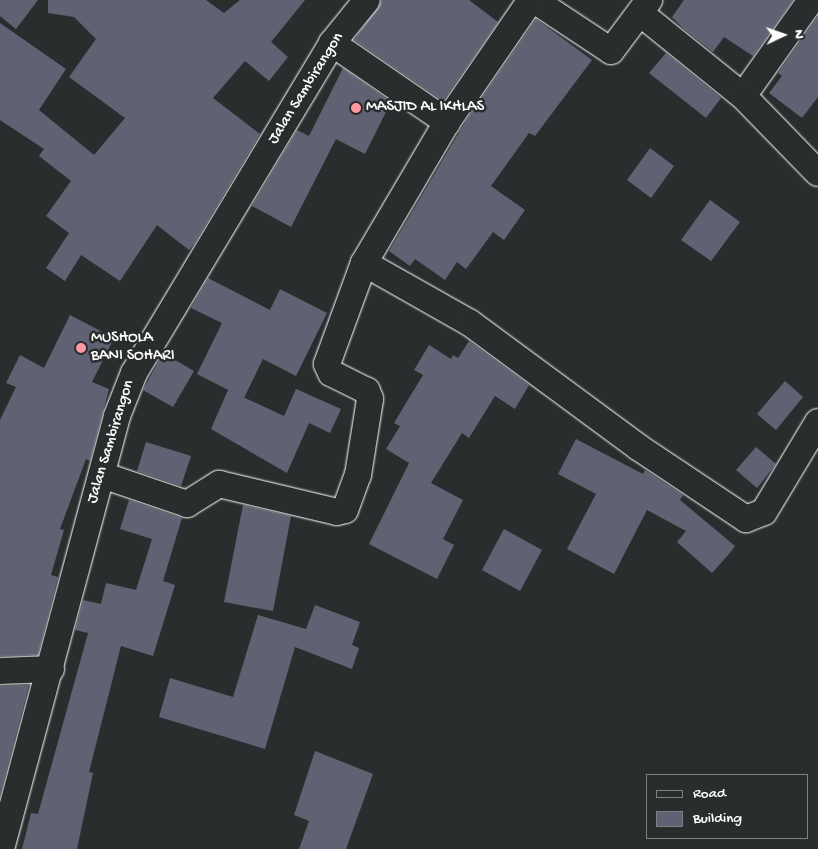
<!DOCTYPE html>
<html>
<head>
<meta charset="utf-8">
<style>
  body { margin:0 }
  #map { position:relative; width:818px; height:849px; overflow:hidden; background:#2a2d2e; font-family:"Gochi Hand",sans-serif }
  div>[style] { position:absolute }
  .building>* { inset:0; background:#606274 }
  .roads { filter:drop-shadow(0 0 1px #fff) drop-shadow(0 0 1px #fff) }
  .minor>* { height:26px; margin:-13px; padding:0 13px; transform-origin:13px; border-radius:13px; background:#2a2d2e }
  .dots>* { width:14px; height:14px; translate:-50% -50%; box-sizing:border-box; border:2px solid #2a2d2e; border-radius:50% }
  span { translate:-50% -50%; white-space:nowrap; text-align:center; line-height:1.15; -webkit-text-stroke:5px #2a2d2e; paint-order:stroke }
  .street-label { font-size:16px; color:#fff }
  .poi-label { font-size:16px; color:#fff }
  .left { translate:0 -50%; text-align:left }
  .legend { position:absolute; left:646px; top:774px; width:162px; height:65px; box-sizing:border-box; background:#2a2d2e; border:1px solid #7f8182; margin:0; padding:6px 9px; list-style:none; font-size:15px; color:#fff }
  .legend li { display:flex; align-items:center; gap:10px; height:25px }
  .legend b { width:25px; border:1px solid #7f8182 }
  .north { position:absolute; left:758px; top:10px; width:50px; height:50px; -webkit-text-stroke:4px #2a2d2e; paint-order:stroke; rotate:87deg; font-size:14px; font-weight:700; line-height:20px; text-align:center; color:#fff }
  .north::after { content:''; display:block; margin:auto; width:18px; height:22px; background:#fff; clip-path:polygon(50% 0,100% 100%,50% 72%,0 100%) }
</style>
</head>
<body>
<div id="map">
  <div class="building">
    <div style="clip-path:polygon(0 0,38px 0,16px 29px,0 16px)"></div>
    <div style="clip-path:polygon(48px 0,206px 0,224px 13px,240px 0,305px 0,271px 42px,288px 57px,269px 81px,245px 61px,213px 98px,260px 134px,194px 244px,189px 250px,157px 225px,120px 281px,81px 255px,65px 281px,46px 268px,69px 233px,46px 216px,71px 181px,39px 156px,44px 149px,0 120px,0 23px,66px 69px,39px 110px,94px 155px,125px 118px,69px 77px,96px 39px,74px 17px,48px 13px)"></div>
    <div style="clip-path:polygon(382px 0,469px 0,498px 22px,443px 101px,354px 40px)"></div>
    <div style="clip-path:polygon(684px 0,793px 0,753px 56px,724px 37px,713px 52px,684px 29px,672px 17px)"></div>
    <div style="clip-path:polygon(818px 16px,818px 97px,802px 118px,769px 93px,782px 76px,778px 73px)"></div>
    <div style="clip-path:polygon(536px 19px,592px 60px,535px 136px,529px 133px,491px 186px,525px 210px,504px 240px,493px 232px,466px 269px,457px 262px,445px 280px,415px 259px,410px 266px,389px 251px,467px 119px)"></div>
    <div style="clip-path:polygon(666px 53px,721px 98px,706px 118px,649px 73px)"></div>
    <div style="clip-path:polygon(343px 68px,391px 102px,365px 154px,336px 139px,291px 227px,252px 206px,297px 130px,309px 136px)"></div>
    <div style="clip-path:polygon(650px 148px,674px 166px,651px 198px,627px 180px)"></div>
    <div style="clip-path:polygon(710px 200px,740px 222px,711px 261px,681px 240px)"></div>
    <div style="clip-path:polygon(208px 278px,270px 310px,280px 289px,327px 313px,296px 376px,263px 359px,244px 398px,197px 374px,222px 323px,191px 308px)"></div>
    <div style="clip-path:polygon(70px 315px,114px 338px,92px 382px,109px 389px,90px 461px,86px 459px,60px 529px,64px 530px,51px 575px,58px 577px,38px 655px,0 656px,0 420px,16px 387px,6px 383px,20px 355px,44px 368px)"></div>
    <div style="clip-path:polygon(469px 341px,529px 385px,515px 409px,495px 396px,469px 438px,462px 433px,431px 483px,463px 500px,443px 539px,454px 545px,437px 579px,369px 544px,409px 463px,386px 449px,400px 426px,394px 423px,423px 375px,414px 370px,429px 345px,451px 359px,453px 355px,458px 358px)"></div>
    <div style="clip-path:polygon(163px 353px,194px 371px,173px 407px,143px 390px)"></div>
    <div style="clip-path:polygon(785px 381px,803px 397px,776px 430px,757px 414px)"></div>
    <div style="clip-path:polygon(296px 389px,341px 409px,330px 433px,309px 423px,287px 473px,211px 429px,228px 390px,284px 416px)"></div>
    <div style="clip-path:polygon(576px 439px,643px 474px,645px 470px,683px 495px,680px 500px,735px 546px,729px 554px,712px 573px,677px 542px,686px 531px,647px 510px,614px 574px,567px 549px,596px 494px,558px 474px)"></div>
    <div style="clip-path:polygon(146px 442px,191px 456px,181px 486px,137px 471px)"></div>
    <div style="clip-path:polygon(756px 447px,776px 464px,757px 488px,736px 470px)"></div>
    <div style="clip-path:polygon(129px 500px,182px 518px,163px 581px,175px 585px,153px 656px,121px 646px,89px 772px,93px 773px,77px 849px,22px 849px,31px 813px,38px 814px,88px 633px,75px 630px,83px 600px,101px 604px,106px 583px,136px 590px,152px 539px,120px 529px)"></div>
    <div style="clip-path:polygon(243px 505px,291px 516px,273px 611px,224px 602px)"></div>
    <div style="clip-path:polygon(504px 529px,542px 550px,520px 591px,482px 570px)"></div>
    <div style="clip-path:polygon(315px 605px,360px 622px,352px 645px,359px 648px,352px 669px,295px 647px,265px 749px,159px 717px,170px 678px,233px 697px,258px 615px,306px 629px)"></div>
    <div style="clip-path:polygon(29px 685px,0 795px,0 686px)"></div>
    <div style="clip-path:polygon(315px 751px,373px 774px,346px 849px,299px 849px,309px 821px,294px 815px)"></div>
  </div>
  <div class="roads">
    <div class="minor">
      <div style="left:534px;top:0;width:92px;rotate:33.5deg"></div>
      <div style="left:611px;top:51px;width:64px;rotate:-53.3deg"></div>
      <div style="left:640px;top:13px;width:132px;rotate:38.9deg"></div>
      <div style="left:743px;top:96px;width:118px;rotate:-54.7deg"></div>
      <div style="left:332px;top:43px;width:140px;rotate:34.5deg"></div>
      <div style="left:447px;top:122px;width:164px;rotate:120.5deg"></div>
      <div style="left:364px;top:263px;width:122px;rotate:29.5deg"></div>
      <div style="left:470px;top:323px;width:209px;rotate:36.4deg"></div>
      <div style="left:638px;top:447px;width:130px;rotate:33.7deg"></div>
      <div style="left:746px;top:519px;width:19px;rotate:-21deg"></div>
      <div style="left:764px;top:512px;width:105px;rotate:-59deg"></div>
      <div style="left:743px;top:96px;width:107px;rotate:45.8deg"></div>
      <div style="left:447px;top:122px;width:148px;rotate:-55.5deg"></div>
      <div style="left:102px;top:475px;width:90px;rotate:18.8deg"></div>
      <div style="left:187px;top:504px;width:38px;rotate:-32deg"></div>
      <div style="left:219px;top:484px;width:121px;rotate:13.3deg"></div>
      <div style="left:337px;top:512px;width:8px;rotate:-14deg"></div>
      <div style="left:345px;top:510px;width:37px;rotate:-70deg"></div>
      <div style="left:358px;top:475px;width:77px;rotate:-81deg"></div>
      <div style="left:370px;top:399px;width:9px;rotate:-111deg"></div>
      <div style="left:367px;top:391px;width:40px;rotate:-153.4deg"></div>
      <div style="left:331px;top:373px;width:10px;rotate:-114deg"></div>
      <div style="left:327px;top:364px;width:108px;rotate:-69.9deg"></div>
      <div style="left:0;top:671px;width:51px;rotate:-2.2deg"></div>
      <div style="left:1px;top:849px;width:448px;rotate:-75deg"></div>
      <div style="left:117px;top:416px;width:46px;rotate:-68.4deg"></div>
      <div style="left:134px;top:373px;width:385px;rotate:-59deg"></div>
      <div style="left:332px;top:43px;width:55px;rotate:-50.9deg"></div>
    </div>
  </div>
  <div class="dots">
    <div style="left:356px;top:108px;background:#ff9aa2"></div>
    <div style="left:81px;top:348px;background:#ff9aa2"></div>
  </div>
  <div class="street-label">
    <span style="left:307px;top:89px;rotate:-58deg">Jalan Sambirangon</span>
    <span style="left:112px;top:442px;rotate:-73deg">Jalan Sambirangon</span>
  </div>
  <div class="poi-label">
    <span class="left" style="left:366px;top:108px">MASJID AL IKHLAS</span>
    <span class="left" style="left:91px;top:348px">MUSHOLA<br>BANI SOHARI</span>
  </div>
  <ul class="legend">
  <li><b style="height:6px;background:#2a2d2e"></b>Road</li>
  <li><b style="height:14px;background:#606274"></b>Building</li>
  </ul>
  <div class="north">N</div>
</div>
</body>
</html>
